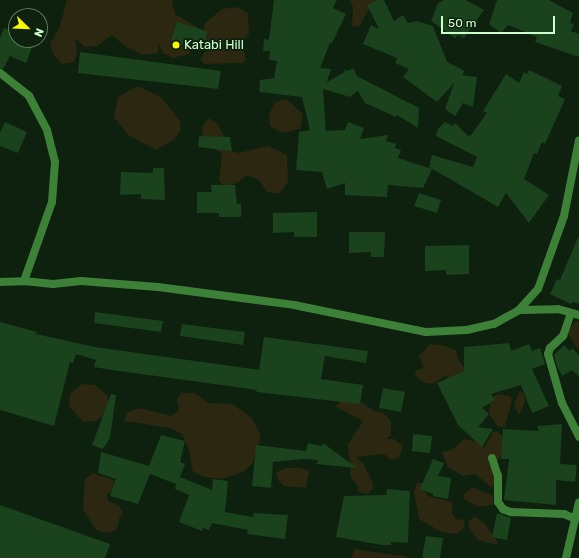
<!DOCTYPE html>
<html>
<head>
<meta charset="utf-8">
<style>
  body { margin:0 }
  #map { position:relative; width:579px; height:558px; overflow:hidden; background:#0d210e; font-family:Rubik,sans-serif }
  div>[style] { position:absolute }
  .green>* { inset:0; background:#2b2710 }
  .building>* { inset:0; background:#19421d }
  .street>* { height:8px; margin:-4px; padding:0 4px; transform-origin:4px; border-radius:4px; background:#3c8137 }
  .dots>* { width:11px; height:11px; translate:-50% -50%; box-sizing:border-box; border:2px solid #0d210e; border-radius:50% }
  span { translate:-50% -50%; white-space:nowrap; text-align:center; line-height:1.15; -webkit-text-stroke:4px #0d210e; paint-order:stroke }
  .poi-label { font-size:13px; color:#cdffcd }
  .left { translate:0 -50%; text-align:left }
  .north { position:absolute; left:8px; top:8px; width:40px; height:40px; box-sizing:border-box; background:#0d210e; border:1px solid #5a7a5a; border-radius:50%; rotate:113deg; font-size:11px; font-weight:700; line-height:16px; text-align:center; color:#cdffcd }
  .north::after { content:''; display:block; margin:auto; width:14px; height:18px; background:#f8f800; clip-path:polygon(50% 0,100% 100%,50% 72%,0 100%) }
  .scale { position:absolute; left:441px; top:16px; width:114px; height:18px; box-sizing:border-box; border:2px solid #cdffcd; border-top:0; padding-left:5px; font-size:12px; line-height:14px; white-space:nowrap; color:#cdffcd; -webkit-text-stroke:3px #0d210e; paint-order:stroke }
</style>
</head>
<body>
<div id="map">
  <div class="green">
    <div style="clip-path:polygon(67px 0,172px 0,175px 14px,197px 27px,195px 45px,189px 54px,173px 58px,163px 53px,158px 43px,158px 53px,144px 55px,126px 47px,112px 35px,97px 46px,85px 47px,75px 38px,77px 53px,74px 62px,62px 64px,53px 54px,50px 44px,60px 26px)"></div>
    <div style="clip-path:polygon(378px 0,367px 12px,359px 27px,352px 26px,353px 7px,350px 0)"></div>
    <div style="clip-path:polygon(237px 7px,248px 13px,249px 34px,242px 43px,246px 60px,243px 63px,204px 64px,200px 59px,207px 49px,203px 37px,205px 23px,222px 9px)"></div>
    <div style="clip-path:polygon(138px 86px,162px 98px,180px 121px,181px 129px,174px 140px,156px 150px,128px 135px,114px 117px,118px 97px)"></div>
    <div style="clip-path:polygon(286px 99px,303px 114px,300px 129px,282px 133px,270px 126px,269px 115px,275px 102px)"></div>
    <div style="clip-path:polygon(208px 118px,217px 123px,232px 151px,238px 153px,268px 146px,287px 155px,288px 182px,279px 194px,267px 192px,259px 180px,247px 175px,238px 182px,225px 187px,219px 181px,222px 154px,203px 139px,202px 128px)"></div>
    <div style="clip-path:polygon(576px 321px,579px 321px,579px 351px,567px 332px)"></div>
    <div style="clip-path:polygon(430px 344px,442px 345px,456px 350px,458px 359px,466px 371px,457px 380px,445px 376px,433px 384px,425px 383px,415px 376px,416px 370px,424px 368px,419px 356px)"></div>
    <div style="clip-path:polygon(82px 384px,95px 385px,107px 395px,110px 407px,107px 413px,96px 421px,83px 422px,69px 406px,70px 394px)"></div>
    <div style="clip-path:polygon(520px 391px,524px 394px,525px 402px,519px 415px,514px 405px)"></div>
    <div style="clip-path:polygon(181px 393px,195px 393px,208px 403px,232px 404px,251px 417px,260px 433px,260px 440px,252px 464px,243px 472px,222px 479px,204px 477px,193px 472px,189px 450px,182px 434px,170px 428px,125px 421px,126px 413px,139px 408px,171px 416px,179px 410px,177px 399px)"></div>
    <div style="clip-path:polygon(498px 394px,510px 396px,512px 400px,505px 427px,497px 426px,489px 413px,491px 399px)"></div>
    <div style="clip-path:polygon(343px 398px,357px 399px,374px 411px,383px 413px,391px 421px,391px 435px,387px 439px,394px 439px,403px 446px,399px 458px,391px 460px,384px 454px,356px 457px,363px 463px,373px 483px,373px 488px,368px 494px,358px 492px,358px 486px,351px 478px,348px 444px,363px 421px,336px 407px)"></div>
    <div style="clip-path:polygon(497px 431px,506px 439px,504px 452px,497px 461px,489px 466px,502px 472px,502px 480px,491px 487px,475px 474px,463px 476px,448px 467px,442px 452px,452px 450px,464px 439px,478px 442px,484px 448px,493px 432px)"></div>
    <div style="clip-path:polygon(286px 468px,301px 468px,309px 471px,306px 488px,284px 486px,278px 480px,276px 472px)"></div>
    <div style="clip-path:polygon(92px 473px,112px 479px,119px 486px,107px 495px,108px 501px,119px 506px,123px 512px,119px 519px,117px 529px,109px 533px,96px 530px,83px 509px,85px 479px)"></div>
    <div style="clip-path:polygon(417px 483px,422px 483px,428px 496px,452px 502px,452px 514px,456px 519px,465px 520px,463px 529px,456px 534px,441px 532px,419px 519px,414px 492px)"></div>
    <div style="clip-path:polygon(473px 487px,493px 496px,493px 505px,479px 507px,464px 499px,463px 495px)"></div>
    <div style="clip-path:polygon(476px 517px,485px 524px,497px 541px,497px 545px,478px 540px,468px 526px,469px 520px)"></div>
    <div style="clip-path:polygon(355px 549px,408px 557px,408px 558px,351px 558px)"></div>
  </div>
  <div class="building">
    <div style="clip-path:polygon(274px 0,337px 0,333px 8px,346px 14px,332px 43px,330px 43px,320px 68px,331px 69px,327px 82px,345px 72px,344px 69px,347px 71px,353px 68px,357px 76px,419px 108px,418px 128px,397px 115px,396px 117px,365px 103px,358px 91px,350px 97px,323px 89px,326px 131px,345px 130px,348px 122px,364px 128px,360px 139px,388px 135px,386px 141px,396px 144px,395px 148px,401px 150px,398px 158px,432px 169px,423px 188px,388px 185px,387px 197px,345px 195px,345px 183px,327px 189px,322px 172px,296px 170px,299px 132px,310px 130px,302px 97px,259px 92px,260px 80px,274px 78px,277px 61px,269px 60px,270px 51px,263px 51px,264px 39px,269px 40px)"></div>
    <div style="clip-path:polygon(377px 0,384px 0,394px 21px,403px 15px,408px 23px,417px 21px,433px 26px,447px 62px,465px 71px,462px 75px,477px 77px,473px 107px,463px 103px,455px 116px,445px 109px,454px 83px,437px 102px,403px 77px,409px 69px,395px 63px,397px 58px,363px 44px,371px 25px,379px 29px,367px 5px)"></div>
    <div style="clip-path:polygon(444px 0,466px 0,484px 10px,464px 38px,458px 35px,455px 38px,431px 21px,438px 3px)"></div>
    <div style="clip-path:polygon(497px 0,549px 0,573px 13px,570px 23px,574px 24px,571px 31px,579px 34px,579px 57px,535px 42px,537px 37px,508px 25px,501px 33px,489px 24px)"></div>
    <div style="clip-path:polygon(177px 22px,207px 31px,204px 46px,185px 42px,184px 45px,171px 41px)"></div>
    <div style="clip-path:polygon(4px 28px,16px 32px,16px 40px,35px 40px,26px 63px,10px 56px,3px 69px,0 68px,0 38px)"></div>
    <div style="clip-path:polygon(80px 52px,221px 71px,218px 89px,78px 73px)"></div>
    <div style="clip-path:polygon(529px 70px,562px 86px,558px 96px,565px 99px,545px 144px,542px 142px,537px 154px,534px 153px,524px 179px,549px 195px,529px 223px,506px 193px,498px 207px,429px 167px,432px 155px,473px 167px,477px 157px,436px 136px,438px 129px,445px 122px,453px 126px,455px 123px,468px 136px,471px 135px,487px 113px,483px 111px,506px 74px,519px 83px,524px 72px,527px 74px)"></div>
    <div style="clip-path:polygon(5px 122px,27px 132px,18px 153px,0 146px,0 133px)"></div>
    <div style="clip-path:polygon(199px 136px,230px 137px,232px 151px,198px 147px)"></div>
    <div style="clip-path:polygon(153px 168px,164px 168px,165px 200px,141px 199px,141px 194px,120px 195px,121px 172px,153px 173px)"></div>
    <div style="clip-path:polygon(211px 185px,235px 185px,237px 204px,241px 204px,241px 217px,219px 217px,219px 213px,197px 213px,197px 192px,212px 192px)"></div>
    <div style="clip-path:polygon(419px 193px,441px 200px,437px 213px,414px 206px)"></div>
    <div style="clip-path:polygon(317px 212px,317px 237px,294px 237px,294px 232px,273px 233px,273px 213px)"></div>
    <div style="clip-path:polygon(349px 232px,385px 232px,384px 257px,371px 257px,371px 252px,349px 253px)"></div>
    <div style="clip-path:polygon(579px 235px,579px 304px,573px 302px,571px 304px,550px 294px,557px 279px,560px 280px)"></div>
    <div style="clip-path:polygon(469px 245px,469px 274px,446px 275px,446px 270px,425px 271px,425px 246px)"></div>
    <div style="clip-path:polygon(95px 312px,163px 321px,161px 332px,94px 323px)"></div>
    <div style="clip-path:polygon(0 322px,37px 332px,36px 334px,95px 347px,259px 370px,264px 337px,368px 351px,366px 363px,325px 356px,321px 379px,363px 385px,360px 404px,256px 392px,257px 390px,112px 370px,94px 367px,96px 360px,76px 354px,73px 363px,70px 362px,54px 426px,0 410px)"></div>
    <div style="clip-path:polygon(182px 324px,245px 332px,243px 345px,180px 336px)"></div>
    <div style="clip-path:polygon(509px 343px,511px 351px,529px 344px,532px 351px,540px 348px,545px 364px,532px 369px,549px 406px,532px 413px,521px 385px,491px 394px,495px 400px,482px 408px,489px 414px,478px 427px,493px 429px,482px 447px,458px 425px,437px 383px,464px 371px,464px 347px)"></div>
    <div style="clip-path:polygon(564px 345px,570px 351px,572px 348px,579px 355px,579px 377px,572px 370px,562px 376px,558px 369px,554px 355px)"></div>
    <div style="clip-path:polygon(383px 388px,405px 392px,401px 412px,379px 408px)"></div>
    <div style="clip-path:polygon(111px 394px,116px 395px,110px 438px,103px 449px,92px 445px)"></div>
    <div style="clip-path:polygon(562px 424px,560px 464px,577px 465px,575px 482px,556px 480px,556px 505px,504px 500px,509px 459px,501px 459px,503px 429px,539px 431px,537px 426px)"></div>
    <div style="clip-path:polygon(413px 434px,432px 436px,430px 453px,412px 451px)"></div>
    <div style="clip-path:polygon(161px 435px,185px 441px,180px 462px,185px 464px,180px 477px,212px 490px,213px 479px,228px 481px,225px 512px,253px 517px,254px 513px,288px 515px,285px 539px,247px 534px,248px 530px,212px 523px,209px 530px,203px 528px,202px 531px,179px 522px,189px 495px,175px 489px,176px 484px,150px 474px,138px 504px,110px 496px,116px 479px,98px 473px,101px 452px,149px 466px)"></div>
    <div style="clip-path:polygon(308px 443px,322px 446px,323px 443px,357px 468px,316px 464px,318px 460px,304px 459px,273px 462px,271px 488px,252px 486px,256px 445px,306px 451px)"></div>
    <div style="clip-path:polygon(433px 459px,444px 463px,438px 476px,451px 478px,448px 499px,433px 496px,433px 494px,420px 489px)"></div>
    <div style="clip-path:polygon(387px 489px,410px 491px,408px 543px,391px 542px,391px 545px,382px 545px,336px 537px,344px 496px,386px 495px)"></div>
    <div style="clip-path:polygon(0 505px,110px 544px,105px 558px,0 558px)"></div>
    <div style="clip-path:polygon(497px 513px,511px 518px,507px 540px,492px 537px)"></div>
    <div style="clip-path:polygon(426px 536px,443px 538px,440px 558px,422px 558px)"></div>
  </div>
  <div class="street">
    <div style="left:0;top:73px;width:37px;rotate:38deg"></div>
    <div style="left:29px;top:96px;width:38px;rotate:62deg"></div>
    <div style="left:47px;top:130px;width:33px;rotate:76deg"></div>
    <div style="left:55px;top:162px;width:40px;rotate:94.3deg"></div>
    <div style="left:52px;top:202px;width:84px;rotate:109.5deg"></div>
    <div style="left:0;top:282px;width:24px;rotate:-2deg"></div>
    <div style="left:24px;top:281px;width:29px;rotate:6deg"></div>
    <div style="left:53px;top:284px;width:28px;rotate:-6deg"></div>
    <div style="left:81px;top:281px;width:77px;rotate:4.5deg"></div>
    <div style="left:158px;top:287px;width:137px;rotate:7.5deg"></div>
    <div style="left:294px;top:305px;width:135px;rotate:11.6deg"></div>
    <div style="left:426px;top:332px;width:41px;rotate:-2.8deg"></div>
    <div style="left:467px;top:330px;width:28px;rotate:-13deg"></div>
    <div style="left:494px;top:324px;width:29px;rotate:-29deg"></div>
    <div style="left:519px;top:310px;width:39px;rotate:-1deg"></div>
    <div style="left:558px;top:309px;width:22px;rotate:16deg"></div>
    <div style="left:519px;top:310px;width:28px;rotate:-48deg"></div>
    <div style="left:538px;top:289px;width:77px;rotate:-70.4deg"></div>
    <div style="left:564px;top:216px;width:77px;rotate:-78.8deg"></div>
    <div style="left:571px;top:313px;width:24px;rotate:109deg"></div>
    <div style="left:563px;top:336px;width:18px;rotate:137deg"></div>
    <div style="left:550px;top:348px;width:6px;rotate:108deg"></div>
    <div style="left:548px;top:354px;width:51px;rotate:74.1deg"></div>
    <div style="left:562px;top:403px;width:38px;rotate:63deg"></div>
    <div style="left:492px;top:458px;width:19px;rotate:72deg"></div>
    <div style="left:498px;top:476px;width:26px;rotate:90deg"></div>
    <div style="left:498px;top:502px;width:9px;rotate:54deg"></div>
    <div style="left:503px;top:509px;width:9px;rotate:21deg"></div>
    <div style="left:511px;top:512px;width:53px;rotate:2.2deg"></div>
    <div style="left:564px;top:514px;width:13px;rotate:23deg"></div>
    <div style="left:566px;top:558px;width:57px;rotate:-76.9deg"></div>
  </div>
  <div class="dots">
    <div style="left:176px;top:45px;background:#f8f800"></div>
  </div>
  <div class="poi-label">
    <span class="left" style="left:184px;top:45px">Katabi Hill</span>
  </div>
  <div class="north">N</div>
  <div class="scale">50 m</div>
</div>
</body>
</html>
